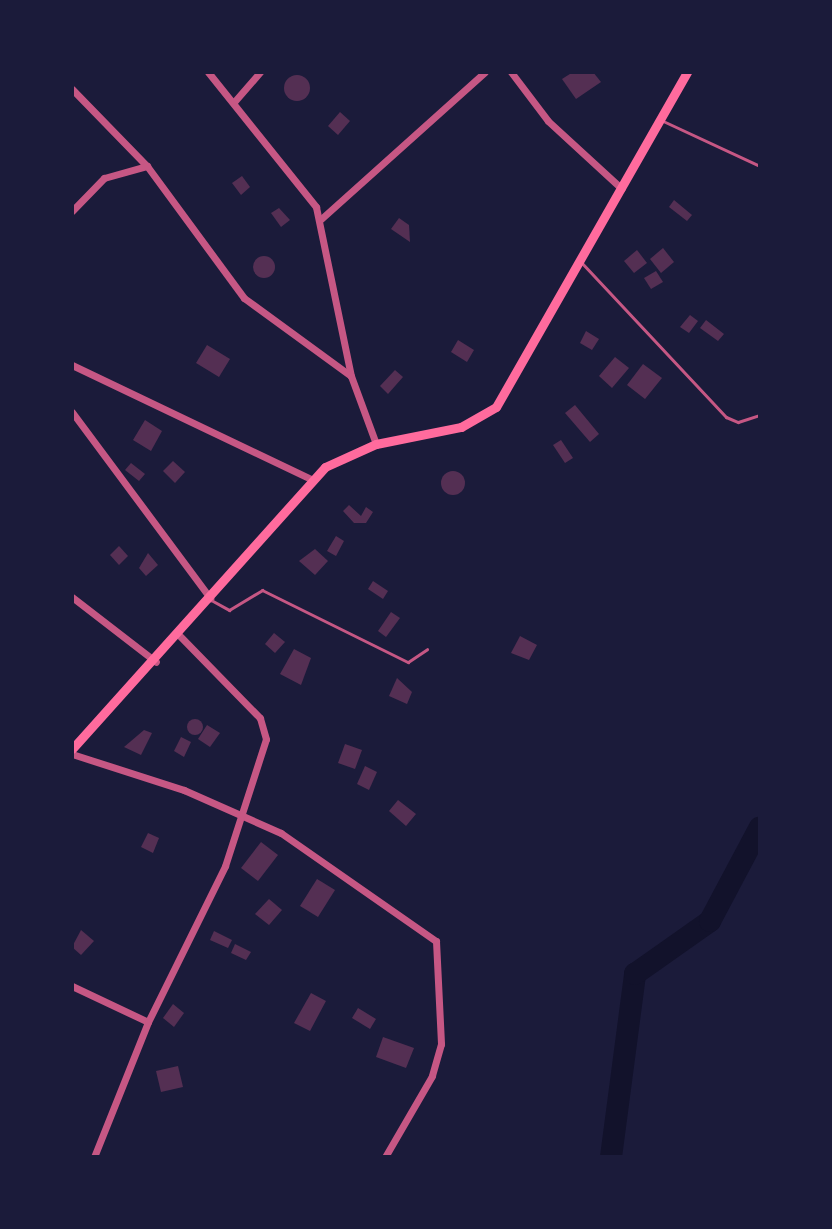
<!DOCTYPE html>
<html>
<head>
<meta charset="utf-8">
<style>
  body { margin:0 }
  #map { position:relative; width:832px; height:1229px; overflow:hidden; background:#1b1b3a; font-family:Quicksand,sans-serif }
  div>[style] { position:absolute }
  .river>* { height:22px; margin:-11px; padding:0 11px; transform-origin:11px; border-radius:11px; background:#12122b }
  .building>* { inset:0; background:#542f53 }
  .round { border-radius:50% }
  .service>* { height:3px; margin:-1.5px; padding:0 1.5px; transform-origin:1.5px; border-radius:1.5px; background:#c65784 }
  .minor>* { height:7px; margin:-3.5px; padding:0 3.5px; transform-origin:3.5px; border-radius:3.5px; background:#c65784 }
  .secondary>* { height:9px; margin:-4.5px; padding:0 4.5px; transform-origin:4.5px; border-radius:4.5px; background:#ff6b9d }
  span { translate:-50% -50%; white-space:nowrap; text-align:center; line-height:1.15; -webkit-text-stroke:6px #1b1b3a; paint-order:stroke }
  .frame { position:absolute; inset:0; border:74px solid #1b1b3a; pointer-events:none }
</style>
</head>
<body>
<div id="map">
  <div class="river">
    <div style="left:611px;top:1157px;width:185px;rotate:-82.5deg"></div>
    <div style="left:635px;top:974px;width:92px;rotate:-35.2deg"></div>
    <div style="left:710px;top:921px;width:106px;rotate:-62deg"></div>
  </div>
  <div class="building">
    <div style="clip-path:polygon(573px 72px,593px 72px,601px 82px,576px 99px,562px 79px)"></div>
    <div class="round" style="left:284px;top:75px;width:26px;height:26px"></div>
    <div style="clip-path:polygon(340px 112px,350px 121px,338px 135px,328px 126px)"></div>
    <div style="clip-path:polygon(242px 176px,250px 187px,241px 195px,232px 183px)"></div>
    <div style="clip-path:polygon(674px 200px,692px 215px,687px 221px,669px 207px)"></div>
    <div style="clip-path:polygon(279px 208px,290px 220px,281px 227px,271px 213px)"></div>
    <div style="clip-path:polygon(399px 218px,409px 225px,410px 242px,391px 229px)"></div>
    <div style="clip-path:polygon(663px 248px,674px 262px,661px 273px,650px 259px)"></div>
    <div style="clip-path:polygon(637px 250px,647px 263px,634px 273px,624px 261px)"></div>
    <div class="round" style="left:253px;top:256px;width:22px;height:22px"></div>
    <div style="clip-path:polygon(656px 271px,663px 282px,651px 289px,644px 278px)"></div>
    <div style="clip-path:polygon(690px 315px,698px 321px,689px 333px,680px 327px)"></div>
    <div style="clip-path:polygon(706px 320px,724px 334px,718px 341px,700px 328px)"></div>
    <div style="clip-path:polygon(586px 331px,599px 339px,592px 350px,580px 343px)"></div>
    <div style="clip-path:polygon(458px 340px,474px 350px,467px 362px,451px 352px)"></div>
    <div style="clip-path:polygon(207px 345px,230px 359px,219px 377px,196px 363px)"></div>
    <div style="clip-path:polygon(615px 357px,629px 368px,612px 388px,599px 376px)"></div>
    <div style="clip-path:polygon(643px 364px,662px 378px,645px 399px,627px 385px)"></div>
    <div style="clip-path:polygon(395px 370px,403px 377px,388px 394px,380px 386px)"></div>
    <div style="clip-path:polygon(575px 405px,599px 434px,590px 442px,565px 413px)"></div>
    <div style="clip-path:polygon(145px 420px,162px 431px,151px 451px,133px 440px)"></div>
    <div style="clip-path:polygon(561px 440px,573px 458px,565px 463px,553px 445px)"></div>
    <div style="clip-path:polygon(173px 461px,185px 472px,175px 483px,163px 471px)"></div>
    <div style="clip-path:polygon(131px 463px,145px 474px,139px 481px,125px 470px)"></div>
    <div class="round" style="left:441px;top:471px;width:24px;height:24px"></div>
    <div style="clip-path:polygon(349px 505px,361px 516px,366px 507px,373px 512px,366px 523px,354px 523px,343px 511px)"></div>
    <div style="clip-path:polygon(336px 536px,344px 541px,336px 556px,327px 551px)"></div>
    <div style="clip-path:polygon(119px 546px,128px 556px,119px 565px,110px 555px)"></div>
    <div style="clip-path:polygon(315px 549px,328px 561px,315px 575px,299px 561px)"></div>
    <div style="clip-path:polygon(148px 553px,158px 565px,146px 576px,139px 568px)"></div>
    <div style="clip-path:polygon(373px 581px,388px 591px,383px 599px,368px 589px)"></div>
    <div style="clip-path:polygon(391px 612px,400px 618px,386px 637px,378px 631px)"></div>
    <div style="clip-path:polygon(274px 633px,285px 642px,275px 653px,265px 644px)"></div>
    <div style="clip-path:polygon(520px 636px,537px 645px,529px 660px,511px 653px)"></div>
    <div style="clip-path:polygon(294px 649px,311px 658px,301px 685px,280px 674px)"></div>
    <div style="clip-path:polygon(397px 678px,412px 692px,407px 704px,389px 696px)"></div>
    <div class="round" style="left:187px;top:719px;width:16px;height:16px"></div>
    <div style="clip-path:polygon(207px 725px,220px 733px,210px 747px,198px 739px)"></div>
    <div style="clip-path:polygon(144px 730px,152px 733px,141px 755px,124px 747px)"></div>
    <div style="clip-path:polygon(181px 737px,191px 742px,184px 757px,174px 751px)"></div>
    <div style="clip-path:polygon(345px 744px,362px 750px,355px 769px,338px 763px)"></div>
    <div style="clip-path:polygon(365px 766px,377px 772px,369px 790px,357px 784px)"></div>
    <div style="clip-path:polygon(398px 800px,416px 814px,406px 826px,389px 811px)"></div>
    <div style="clip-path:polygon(148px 833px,159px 838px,153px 853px,141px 847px)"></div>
    <div style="clip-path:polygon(261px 842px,278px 855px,258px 881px,241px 868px)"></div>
    <div style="clip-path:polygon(317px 879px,335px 890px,318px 917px,300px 906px)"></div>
    <div style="clip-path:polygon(269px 899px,282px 910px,269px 925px,255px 914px)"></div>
    <div style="clip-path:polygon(81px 930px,94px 941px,81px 955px,72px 947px)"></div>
    <div style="clip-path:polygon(214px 931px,232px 940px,228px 948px,210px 940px)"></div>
    <div style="clip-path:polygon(235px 944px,251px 952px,246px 960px,231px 953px)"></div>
    <div style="clip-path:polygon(311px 993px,326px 1001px,310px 1031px,294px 1023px)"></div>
    <div style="clip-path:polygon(173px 1004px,184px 1013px,174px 1027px,163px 1018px)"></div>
    <div style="clip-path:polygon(358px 1008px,376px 1019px,370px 1029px,352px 1018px)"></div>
    <div style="clip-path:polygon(383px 1037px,414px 1048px,406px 1068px,376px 1057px)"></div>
    <div style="clip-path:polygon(178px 1066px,183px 1087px,161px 1092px,156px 1071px)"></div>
  </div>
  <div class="service">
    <div style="left:663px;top:121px;width:107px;rotate:24.9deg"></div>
    <div style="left:580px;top:261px;width:214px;rotate:46.9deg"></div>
    <div style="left:726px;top:417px;width:13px;rotate:23deg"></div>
    <div style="left:738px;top:422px;width:23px;rotate:-18deg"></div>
    <div style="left:211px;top:600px;width:21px;rotate:29deg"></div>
    <div style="left:229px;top:610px;width:39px;rotate:-31deg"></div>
    <div style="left:262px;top:590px;width:163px;rotate:26.3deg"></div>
    <div style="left:408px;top:662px;width:23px;rotate:-34deg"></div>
  </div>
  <div class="minor">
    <div style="left:208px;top:72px;width:173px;rotate:51.3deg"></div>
    <div style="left:316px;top:207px;width:173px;rotate:78.3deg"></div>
    <div style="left:511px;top:72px;width:61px;rotate:52.9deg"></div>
    <div style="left:548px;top:121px;width:100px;rotate:42.6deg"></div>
    <div style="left:72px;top:89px;width:107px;rotate:45.8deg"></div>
    <div style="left:147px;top:166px;width:164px;rotate:53.7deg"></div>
    <div style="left:244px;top:298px;width:132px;rotate:36.1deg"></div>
    <div style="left:351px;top:376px;width:72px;rotate:69.8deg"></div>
    <div style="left:234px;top:102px;width:40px;rotate:-49deg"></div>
    <div style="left:72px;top:211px;width:46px;rotate:-45.9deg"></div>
    <div style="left:104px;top:178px;width:45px;rotate:-15.6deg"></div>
    <div style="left:321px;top:219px;width:220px;rotate:-41.9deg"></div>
    <div style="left:72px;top:365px;width:265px;rotate:25.5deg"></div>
    <div style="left:72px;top:412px;width:232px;rotate:53.4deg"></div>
    <div style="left:72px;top:597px;width:106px;rotate:37.7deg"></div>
    <div style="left:72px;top:754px;width:118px;rotate:17.8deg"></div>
    <div style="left:184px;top:790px;width:106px;rotate:23.9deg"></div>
    <div style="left:281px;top:833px;width:189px;rotate:34.9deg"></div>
    <div style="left:436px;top:941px;width:103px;rotate:87.2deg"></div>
    <div style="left:441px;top:1044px;width:33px;rotate:106deg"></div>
    <div style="left:432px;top:1076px;width:94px;rotate:120.1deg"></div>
    <div style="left:72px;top:986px;width:84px;rotate:25.3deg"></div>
    <div style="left:94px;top:1157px;width:145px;rotate:-68.2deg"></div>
    <div style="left:148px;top:1022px;width:174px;rotate:-63.7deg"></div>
    <div style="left:225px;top:866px;width:133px;rotate:-72.1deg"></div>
    <div style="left:266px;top:739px;width:22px;rotate:-106deg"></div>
    <div style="left:260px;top:718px;width:115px;rotate:-134.3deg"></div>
  </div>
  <div class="secondary">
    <div style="left:72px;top:749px;width:379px;rotate:-48.1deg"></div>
    <div style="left:325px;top:467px;width:56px;rotate:-24.3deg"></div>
    <div style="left:376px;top:444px;width:87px;rotate:-11.3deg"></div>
    <div style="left:461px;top:427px;width:40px;rotate:-29.7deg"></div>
    <div style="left:496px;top:407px;width:386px;rotate:-60.3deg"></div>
  </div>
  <div class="frame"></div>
</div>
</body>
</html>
